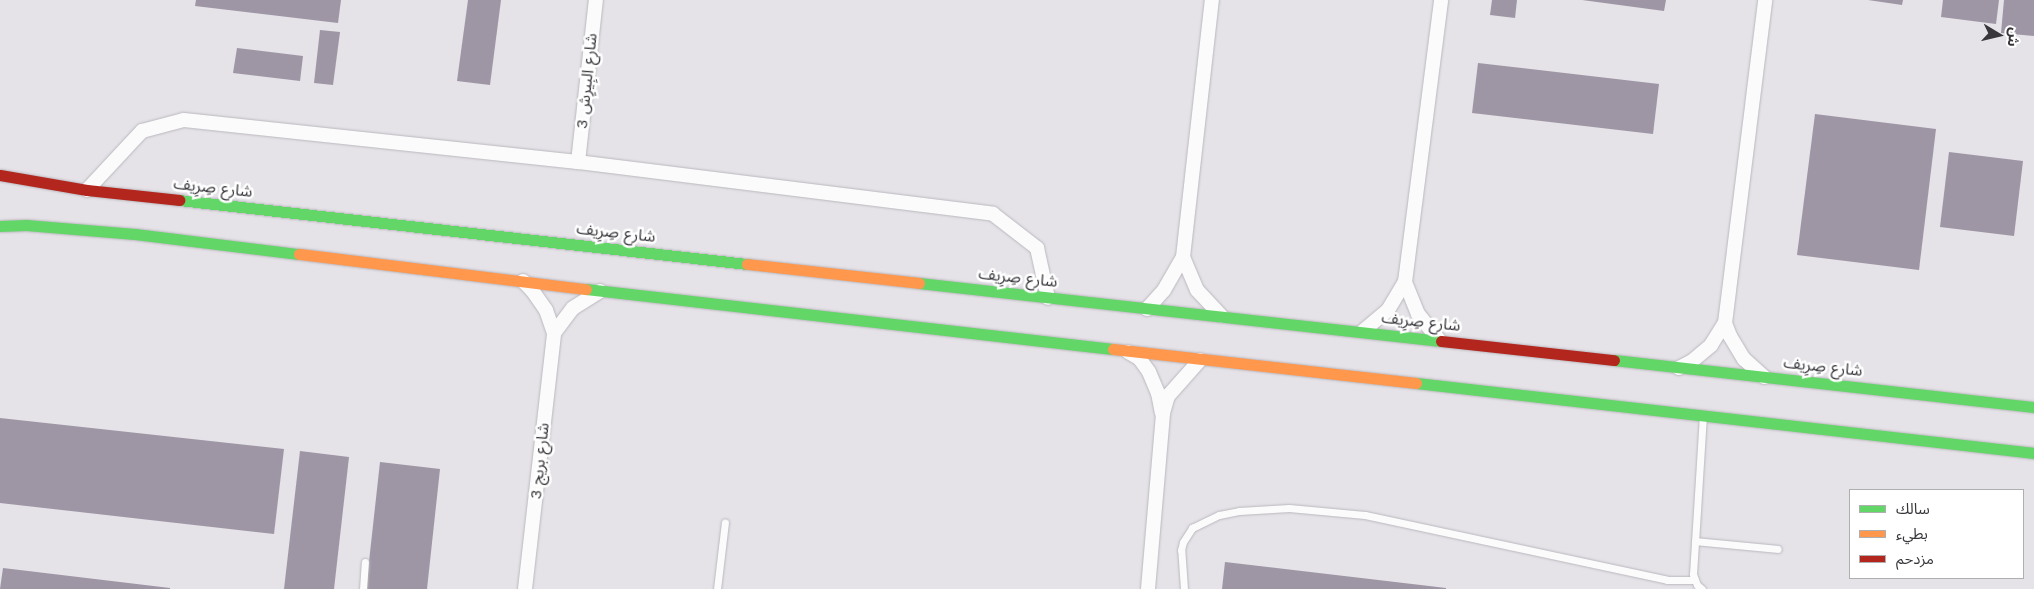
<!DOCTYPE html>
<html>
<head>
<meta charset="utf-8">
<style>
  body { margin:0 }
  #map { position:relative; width:2034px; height:589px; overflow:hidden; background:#e5e2e8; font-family:"Work Sans","Noto Sans Arabic",sans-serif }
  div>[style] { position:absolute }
  .building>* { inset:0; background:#9e96a5 }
  .roads { filter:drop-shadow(0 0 1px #bab8bd) drop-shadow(0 0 1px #bab8bd) }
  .lane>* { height:7px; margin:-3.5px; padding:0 3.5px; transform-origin:3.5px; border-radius:3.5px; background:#fbfbfc }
  .street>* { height:14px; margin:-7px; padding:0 7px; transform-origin:7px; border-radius:7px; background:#fbfbfc }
  .fast>* { height:11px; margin:-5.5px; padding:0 5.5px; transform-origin:5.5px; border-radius:5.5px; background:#63d668 }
  .slow>* { height:11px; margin:-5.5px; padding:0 5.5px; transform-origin:5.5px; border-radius:5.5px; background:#ff974d }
  .jam>* { height:11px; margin:-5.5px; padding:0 5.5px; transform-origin:5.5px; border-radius:5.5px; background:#b3261e }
  span { translate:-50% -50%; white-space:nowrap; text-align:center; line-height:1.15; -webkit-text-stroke:5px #fff; paint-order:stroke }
  .street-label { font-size:16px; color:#38363b }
  .legend { position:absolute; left:1849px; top:489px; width:175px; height:90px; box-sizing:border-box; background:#fff; border:1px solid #afafb1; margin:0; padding:6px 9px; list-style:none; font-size:15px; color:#38363b }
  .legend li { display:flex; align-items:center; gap:10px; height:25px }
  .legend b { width:25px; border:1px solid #afafb1 }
  .north { position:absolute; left:1974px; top:10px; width:50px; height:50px; -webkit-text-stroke:4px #fff; paint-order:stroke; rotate:99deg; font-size:14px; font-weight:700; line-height:20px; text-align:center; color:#38363b }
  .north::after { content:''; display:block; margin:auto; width:18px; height:22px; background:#38363b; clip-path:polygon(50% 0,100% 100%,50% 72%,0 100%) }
</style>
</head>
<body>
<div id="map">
  <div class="building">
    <div style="clip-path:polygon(196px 0,341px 0,338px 23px,195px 6px)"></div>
    <div style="clip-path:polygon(468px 0,501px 0,490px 85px,457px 81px)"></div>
    <div style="clip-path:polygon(1492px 0,1517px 0,1515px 18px,1490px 15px)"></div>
    <div style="clip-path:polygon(1582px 0,1666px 0,1664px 11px)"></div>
    <div style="clip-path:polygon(1868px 0,1903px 0,1902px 5px)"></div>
    <div style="clip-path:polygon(1943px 0,1999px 0,1996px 24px,1941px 17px)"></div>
    <div style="clip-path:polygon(2004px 0,2034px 0,2034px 36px,2001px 33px)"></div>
    <div style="clip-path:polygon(320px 30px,340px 32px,333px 85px,314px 83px)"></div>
    <div style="clip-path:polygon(237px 48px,303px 56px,300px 81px,233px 73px)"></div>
    <div style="clip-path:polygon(1478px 63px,1659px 84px,1653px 134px,1472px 113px)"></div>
    <div style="clip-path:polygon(1815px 114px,1936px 129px,1919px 270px,1797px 255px)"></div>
    <div style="clip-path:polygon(1949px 152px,2023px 161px,2014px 236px,1940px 227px)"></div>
    <div style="clip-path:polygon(0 418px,284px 449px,274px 534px,0 503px)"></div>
    <div style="clip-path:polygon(300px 451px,349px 457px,334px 589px,284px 589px)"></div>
    <div style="clip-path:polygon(380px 462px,440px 469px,427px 589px,366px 589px)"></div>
    <div style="clip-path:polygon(1225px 562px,1446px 588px,1446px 589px,1222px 589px)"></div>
    <div style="clip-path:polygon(3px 568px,170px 588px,170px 589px,0 589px)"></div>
  </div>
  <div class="roads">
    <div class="lane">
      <div style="left:1695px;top:541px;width:83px;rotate:5.5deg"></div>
      <div style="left:363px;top:589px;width:27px;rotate:-86deg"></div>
      <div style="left:717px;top:589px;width:67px;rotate:-83.2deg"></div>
      <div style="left:1184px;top:589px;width:39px;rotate:-94deg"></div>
      <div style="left:1181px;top:550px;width:8px;rotate:-76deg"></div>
      <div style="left:1183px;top:542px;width:17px;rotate:-57deg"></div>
      <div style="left:1192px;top:528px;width:30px;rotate:-26deg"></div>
      <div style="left:1219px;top:515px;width:20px;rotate:-11deg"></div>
      <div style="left:1239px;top:511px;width:50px;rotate:-3.4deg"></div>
      <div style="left:1289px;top:508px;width:76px;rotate:5.3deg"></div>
      <div style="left:1365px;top:515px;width:309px;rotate:12.1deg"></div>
      <div style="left:1667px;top:580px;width:27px"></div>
      <div style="left:1702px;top:589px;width:6px;rotate:-141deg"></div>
      <div style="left:1697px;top:585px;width:12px;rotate:-110deg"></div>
      <div style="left:1693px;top:574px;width:158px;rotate:-86.4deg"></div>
    </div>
    <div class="street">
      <div style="left:578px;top:162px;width:163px;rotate:-83.7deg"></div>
      <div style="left:87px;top:190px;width:81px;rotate:-47deg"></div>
      <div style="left:142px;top:131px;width:43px;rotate:-14.7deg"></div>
      <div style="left:184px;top:120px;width:396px;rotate:6.1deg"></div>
      <div style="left:578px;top:162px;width:418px;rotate:7.1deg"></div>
      <div style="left:993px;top:214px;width:56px;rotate:37.7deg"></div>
      <div style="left:1037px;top:248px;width:51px;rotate:77.6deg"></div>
      <div style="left:1183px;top:257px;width:36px;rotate:67deg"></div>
      <div style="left:1197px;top:290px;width:35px;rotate:47deg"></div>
      <div style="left:523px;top:281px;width:13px;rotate:45deg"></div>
      <div style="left:532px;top:290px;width:24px;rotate:55deg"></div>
      <div style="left:546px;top:310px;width:24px;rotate:71deg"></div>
      <div style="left:1405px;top:282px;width:35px;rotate:68deg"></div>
      <div style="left:1418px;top:314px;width:33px;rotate:51deg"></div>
      <div style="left:1147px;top:309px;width:25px;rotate:-48deg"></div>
      <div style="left:1164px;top:290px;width:38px;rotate:-60deg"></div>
      <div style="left:1183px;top:257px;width:259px;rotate:-83.6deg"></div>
      <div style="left:1725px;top:323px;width:14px;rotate:69deg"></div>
      <div style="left:1730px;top:336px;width:27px;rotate:59deg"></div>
      <div style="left:1744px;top:359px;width:27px;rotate:42deg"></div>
      <div style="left:1363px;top:331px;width:33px;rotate:-40deg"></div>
      <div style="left:1388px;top:310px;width:33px;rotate:-59deg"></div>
      <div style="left:1405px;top:282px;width:284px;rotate:-82.7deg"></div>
      <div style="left:1128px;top:352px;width:13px;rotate:29deg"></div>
      <div style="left:1139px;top:358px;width:17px;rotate:54deg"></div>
      <div style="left:1149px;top:372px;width:23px;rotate:67deg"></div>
      <div style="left:1158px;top:393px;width:20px;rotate:79deg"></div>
      <div style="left:1679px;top:368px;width:13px;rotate:-27deg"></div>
      <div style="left:1691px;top:362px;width:26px;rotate:-40deg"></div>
      <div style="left:1711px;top:345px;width:26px;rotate:-58deg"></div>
      <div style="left:1725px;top:323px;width:325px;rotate:-82.9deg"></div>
      <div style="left:525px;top:589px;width:258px;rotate:-83.5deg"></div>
      <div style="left:554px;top:333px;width:31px;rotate:-53deg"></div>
      <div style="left:573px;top:308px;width:32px;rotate:-32deg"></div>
      <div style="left:1148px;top:589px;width:177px;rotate:-85.1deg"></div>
      <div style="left:1163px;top:413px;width:18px;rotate:-74deg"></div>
      <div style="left:1168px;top:396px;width:48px;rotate:-48.4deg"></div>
    </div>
    <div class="fast">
      <div style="left:179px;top:200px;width:572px;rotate:6.43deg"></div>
      <div style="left:0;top:226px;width:26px;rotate:-2deg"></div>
      <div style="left:26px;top:225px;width:109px;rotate:4.7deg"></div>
      <div style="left:135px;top:234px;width:165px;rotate:7deg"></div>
      <div style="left:919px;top:283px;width:525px;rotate:6.34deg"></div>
      <div style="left:586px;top:289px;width:530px;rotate:6.5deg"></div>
      <div style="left:1614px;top:360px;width:423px;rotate:6.4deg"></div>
      <div style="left:1416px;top:383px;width:622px;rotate:6.46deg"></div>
    </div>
    <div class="slow">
      <div style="left:299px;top:254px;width:289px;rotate:7deg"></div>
      <div style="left:747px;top:264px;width:173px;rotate:6.3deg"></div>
      <div style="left:1113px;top:349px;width:305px;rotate:6.4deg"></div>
    </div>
    <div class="jam">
      <div style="left:0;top:175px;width:88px;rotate:9.8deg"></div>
      <div style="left:87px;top:190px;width:93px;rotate:6.2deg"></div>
      <div style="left:1441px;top:341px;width:174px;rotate:6.3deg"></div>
    </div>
  </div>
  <div class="street-label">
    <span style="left:587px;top:81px;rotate:-84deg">شارع البِيرِش 3</span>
    <span style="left:213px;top:188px;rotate:6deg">شارع صِرِيف</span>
    <span style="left:616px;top:233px;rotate:6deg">شارع صِرِيف</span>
    <span style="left:1018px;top:278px;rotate:6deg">شارع صِرِيف</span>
    <span style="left:1421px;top:322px;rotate:6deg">شارع صِرِيف</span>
    <span style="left:1823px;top:367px;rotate:6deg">شارع صِرِيف</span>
    <span style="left:540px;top:461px;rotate:-84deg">شارع بريج 3</span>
  </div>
  <ul class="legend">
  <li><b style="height:6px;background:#63d668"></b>سالك</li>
  <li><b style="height:6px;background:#ff974d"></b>بطيء</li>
  <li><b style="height:6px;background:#b3261e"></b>مزدحم</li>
  </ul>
  <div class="north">ش</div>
</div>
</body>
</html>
